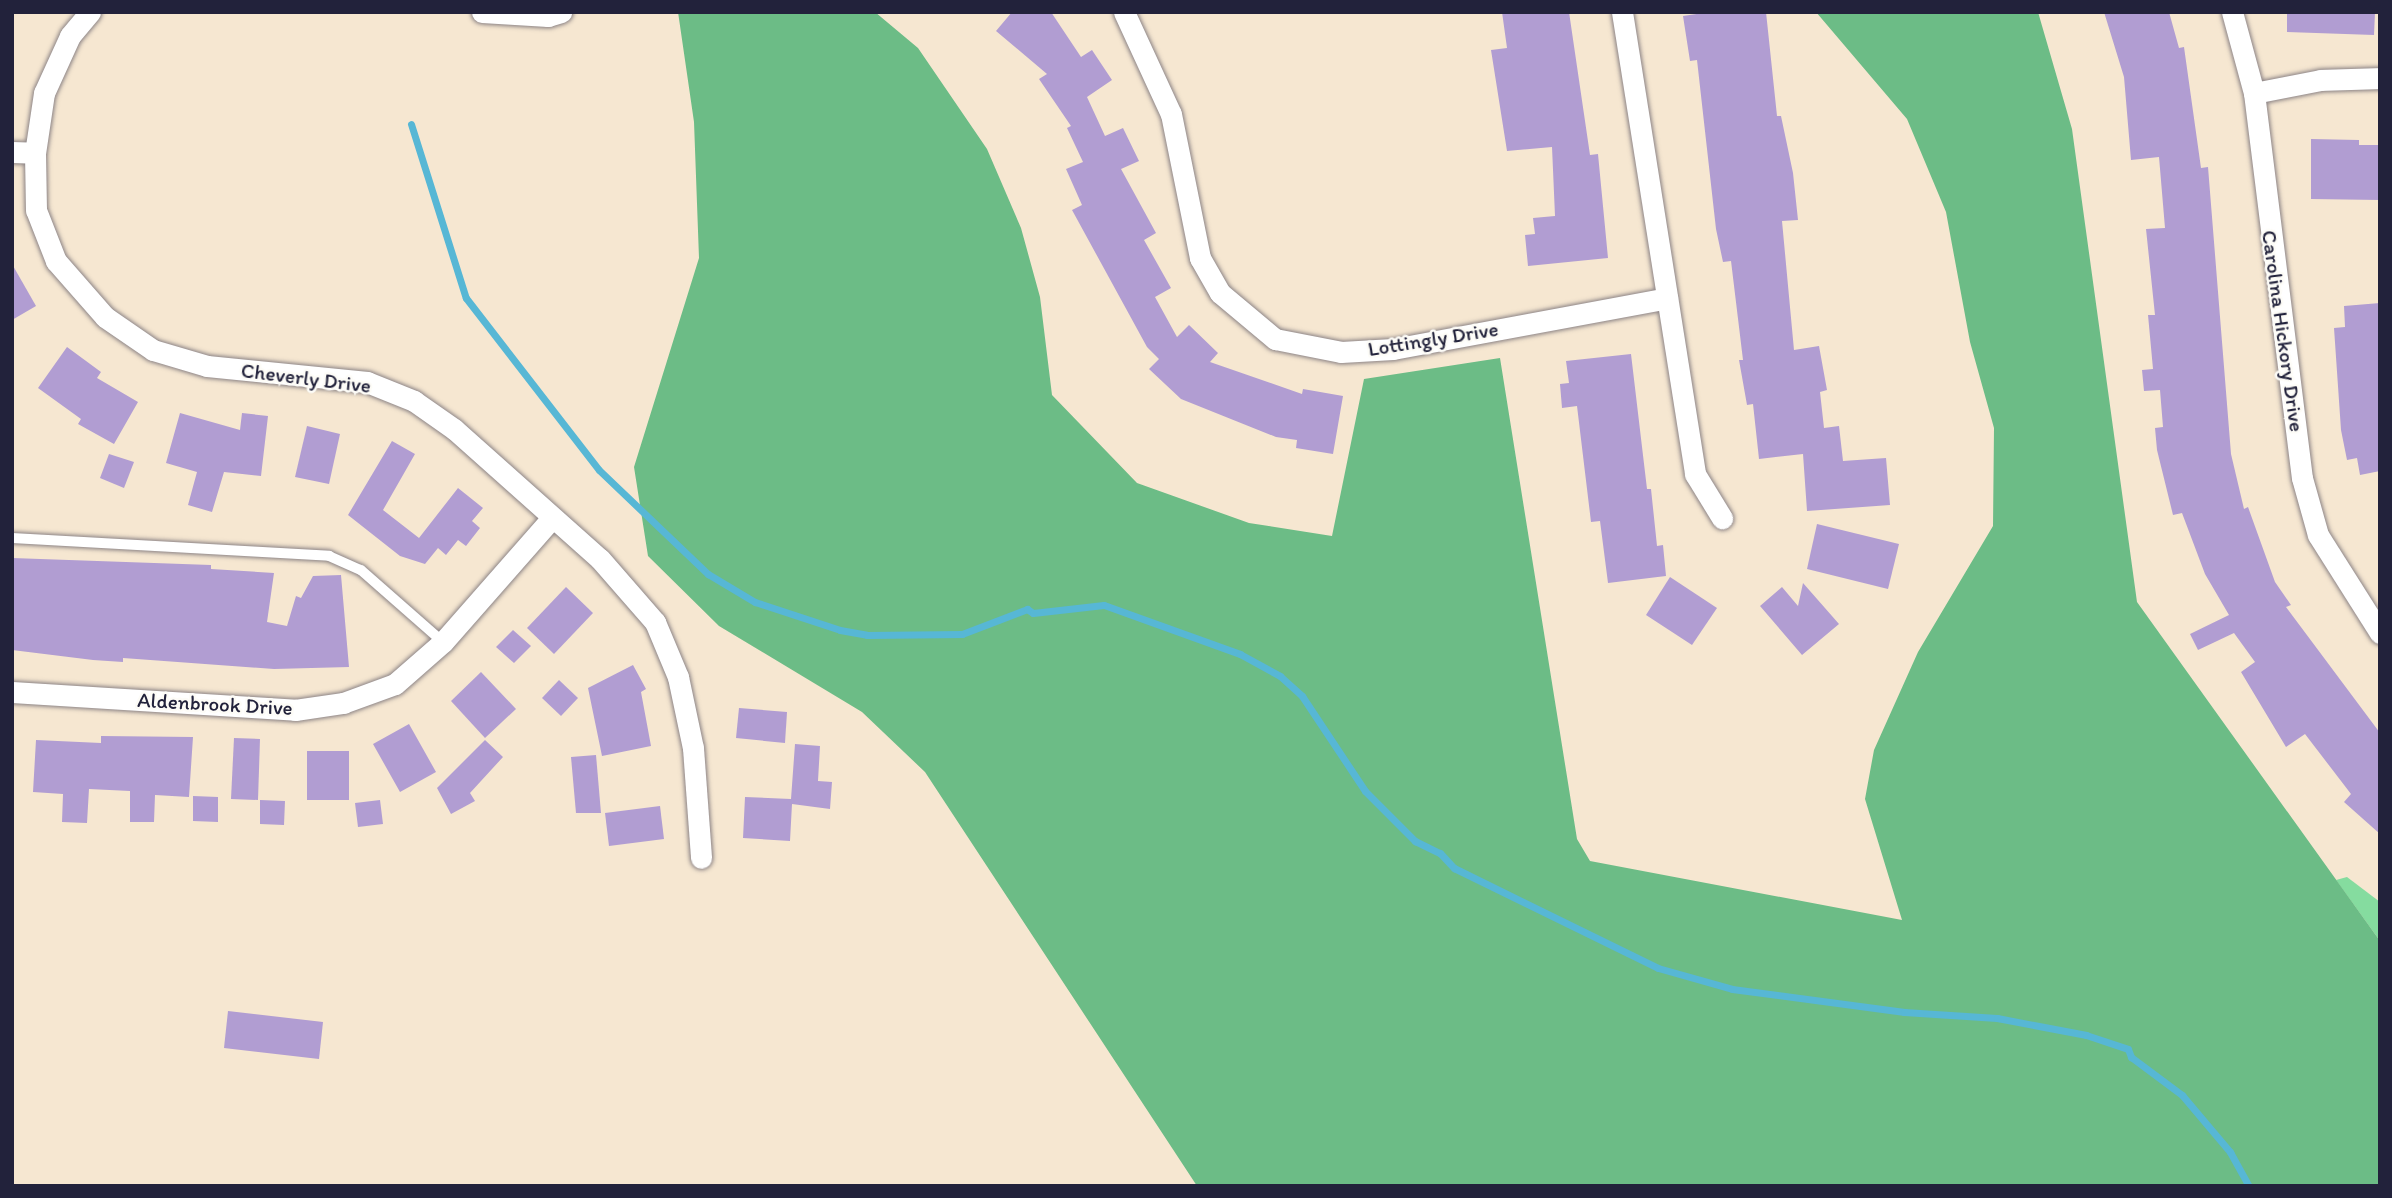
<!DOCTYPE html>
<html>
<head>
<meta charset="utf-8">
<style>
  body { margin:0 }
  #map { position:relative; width:2392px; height:1198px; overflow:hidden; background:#f6e7d1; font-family:Itim,sans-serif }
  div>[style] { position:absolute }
  .green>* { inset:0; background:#85dc9f }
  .forest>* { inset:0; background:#6cbc86 }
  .stream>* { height:7px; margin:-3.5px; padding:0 3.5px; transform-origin:3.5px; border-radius:3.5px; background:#57b7d5 }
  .building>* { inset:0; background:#b19dd2 }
  .roads { filter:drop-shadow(0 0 2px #8c8486) drop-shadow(0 0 2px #8c8486) }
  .service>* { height:10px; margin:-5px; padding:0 5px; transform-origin:5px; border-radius:5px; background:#fff }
  .minor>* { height:21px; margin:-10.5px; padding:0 10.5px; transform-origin:10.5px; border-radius:10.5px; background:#fff }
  span { translate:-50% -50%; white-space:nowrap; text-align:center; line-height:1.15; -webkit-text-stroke:5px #fdfcf7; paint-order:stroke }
  .street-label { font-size:21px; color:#22223b }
  .frame { position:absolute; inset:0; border:14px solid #22223b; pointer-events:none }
</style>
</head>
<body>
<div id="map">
  <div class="green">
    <div style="clip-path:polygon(2347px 877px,2380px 902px,2380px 941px,2336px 880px)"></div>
  </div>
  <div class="forest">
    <div style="clip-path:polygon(678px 12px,875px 12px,918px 48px,987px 149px,1021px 228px,1040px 297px,1052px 395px,1137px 483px,1249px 523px,1332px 536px,1364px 379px,1500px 358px,1577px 839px,1590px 861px,1902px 920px,1865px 799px,1874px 750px,1918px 652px,1993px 526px,1994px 428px,1970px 342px,1946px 212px,1907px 119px,1816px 12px,2038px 12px,2072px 129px,2137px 602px,2380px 941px,2380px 1186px,1197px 1186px,925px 772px,862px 712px,719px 626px,648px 556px,634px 467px,699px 258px,694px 122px)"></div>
  </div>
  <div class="stream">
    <div style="left:411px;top:124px;width:182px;rotate:72.5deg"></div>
    <div style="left:466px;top:298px;width:217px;rotate:52.3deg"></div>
    <div style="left:599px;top:470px;width:151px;rotate:43.7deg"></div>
    <div style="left:708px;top:574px;width:55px;rotate:30.8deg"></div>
    <div style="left:755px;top:602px;width:89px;rotate:18.2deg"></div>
    <div style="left:840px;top:630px;width:27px;rotate:10deg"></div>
    <div style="left:867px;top:635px;width:95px;rotate:-0.6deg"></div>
    <div style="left:962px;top:634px;width:70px;rotate:-21deg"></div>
    <div style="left:1027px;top:609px;width:7px;rotate:34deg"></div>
    <div style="left:1033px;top:613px;width:71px;rotate:-6.4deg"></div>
    <div style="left:1104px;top:605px;width:145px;rotate:19.8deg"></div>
    <div style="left:1240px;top:654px;width:46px;rotate:28.8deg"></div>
    <div style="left:1280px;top:676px;width:30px;rotate:42deg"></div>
    <div style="left:1302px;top:696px;width:114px;rotate:56.4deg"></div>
    <div style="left:1365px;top:791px;width:71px;rotate:45deg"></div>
    <div style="left:1415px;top:841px;width:28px;rotate:26deg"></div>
    <div style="left:1440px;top:853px;width:21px;rotate:47deg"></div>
    <div style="left:1454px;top:868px;width:227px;rotate:26.1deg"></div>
    <div style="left:1658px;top:968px;width:77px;rotate:15.8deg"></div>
    <div style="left:1732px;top:989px;width:174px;rotate:7.6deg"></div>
    <div style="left:1904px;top:1012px;width:93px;rotate:3.7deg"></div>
    <div style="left:1997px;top:1018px;width:91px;rotate:10.8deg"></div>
    <div style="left:2086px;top:1035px;width:44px;rotate:18.4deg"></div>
    <div style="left:2128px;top:1049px;width:9px;rotate:69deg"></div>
    <div style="left:2131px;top:1057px;width:64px;rotate:36.7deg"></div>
    <div style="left:2182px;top:1095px;width:75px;rotate:49.9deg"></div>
    <div style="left:2230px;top:1152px;width:39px;rotate:61deg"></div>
  </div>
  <div class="building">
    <div style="clip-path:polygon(1012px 12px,1051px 12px,1081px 57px,1092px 50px,1112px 80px,1087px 97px,1105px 136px,1123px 128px,1139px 161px,1121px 169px,1156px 233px,1144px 240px,1171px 288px,1155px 297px,1177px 337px,1189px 325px,1218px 353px,1210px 362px,1302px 394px,1303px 389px,1343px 396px,1333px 454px,1296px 448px,1297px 440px,1276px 437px,1181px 399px,1149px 369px,1159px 359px,1147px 347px,1072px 210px,1082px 205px,1066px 169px,1083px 162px,1067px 128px,1071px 126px,1039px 79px,1047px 74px,996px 31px)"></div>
    <div style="clip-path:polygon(1502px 12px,1569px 12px,1590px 155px,1598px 154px,1608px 258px,1528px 266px,1525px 235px,1535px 234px,1533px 218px,1555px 216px,1552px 147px,1507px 151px,1491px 50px,1507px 48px)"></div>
    <div style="clip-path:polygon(1710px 12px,1766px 12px,1777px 116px,1781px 116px,1793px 173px,1798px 220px,1782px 221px,1794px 350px,1819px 346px,1827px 390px,1820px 392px,1824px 428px,1839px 426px,1843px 461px,1886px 458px,1890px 505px,1807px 511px,1803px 454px,1759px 459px,1753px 404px,1747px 405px,1739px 360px,1743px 360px,1731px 261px,1723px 262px,1716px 229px,1697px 60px,1690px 61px,1683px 16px)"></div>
    <div style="clip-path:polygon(2104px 12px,2169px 12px,2179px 48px,2184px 47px,2201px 168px,2208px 167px,2231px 454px,2244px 509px,2248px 507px,2275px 582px,2291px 605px,2286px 607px,2380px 733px,2380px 834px,2344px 802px,2351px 794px,2305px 734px,2286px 747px,2241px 672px,2255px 662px,2234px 633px,2198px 650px,2190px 634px,2229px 615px,2205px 574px,2182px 513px,2173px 515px,2157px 450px,2155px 428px,2163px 427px,2160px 390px,2144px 391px,2142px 370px,2153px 369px,2148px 315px,2155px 315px,2146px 229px,2165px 228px,2159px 157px,2131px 160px,2124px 77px)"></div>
    <div style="clip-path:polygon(2287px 12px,2375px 12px,2374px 35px,2287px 32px)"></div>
    <div style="clip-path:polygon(2311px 139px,2359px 140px,2359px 145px,2380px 145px,2380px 200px,2311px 199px)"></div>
    <div style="clip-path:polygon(12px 264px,36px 306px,12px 320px)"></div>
    <div style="clip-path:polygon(2380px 303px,2380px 471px,2360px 475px,2357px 458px,2347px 460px,2341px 430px,2334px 328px,2345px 327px,2344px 306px)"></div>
    <div style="clip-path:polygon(67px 347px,101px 372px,97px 378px,138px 402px,114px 444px,78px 424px,81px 419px,38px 388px)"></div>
    <div style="clip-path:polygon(1631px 354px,1647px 489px,1651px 489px,1657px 546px,1663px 545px,1666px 576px,1608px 583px,1600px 521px,1591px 522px,1577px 406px,1562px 408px,1560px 384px,1569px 383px,1566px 361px)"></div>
    <div style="clip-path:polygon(180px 413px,240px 430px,242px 413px,268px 416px,261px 476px,224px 472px,212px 512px,188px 505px,197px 472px,166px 463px)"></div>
    <div style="clip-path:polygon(307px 426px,340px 434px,329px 484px,295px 477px)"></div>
    <div style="clip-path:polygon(392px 441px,415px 454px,383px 510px,419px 538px,458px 488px,483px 508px,472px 521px,480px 528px,466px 546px,458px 540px,446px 555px,438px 548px,425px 564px,400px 556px,348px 515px)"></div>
    <div style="clip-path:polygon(109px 454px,134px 462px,124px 488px,100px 478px)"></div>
    <div style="clip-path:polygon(1817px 524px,1899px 544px,1888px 589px,1807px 569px)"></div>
    <div style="clip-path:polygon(12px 558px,211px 565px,211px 569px,274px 573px,267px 622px,287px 626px,296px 596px,301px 598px,313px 576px,341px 575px,349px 667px,274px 669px,123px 658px,123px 662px,93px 660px,12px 650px)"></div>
    <div style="clip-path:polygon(1670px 577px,1717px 608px,1692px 645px,1646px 615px)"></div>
    <div style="clip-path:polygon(1803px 583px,1839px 624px,1802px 655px,1760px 606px,1782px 587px,1798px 606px)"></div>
    <div style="clip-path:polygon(566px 587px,593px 613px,554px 654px,527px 628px)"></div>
    <div style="clip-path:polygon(513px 630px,531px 646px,514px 663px,496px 647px)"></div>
    <div style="clip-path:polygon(633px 665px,646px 689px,641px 692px,651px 746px,602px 756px,588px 688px)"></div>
    <div style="clip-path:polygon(481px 672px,516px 709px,485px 738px,451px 701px)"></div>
    <div style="clip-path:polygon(559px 680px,578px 698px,561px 716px,542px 698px)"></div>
    <div style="clip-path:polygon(739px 708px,787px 712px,785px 743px,736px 738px)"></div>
    <div style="clip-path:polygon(409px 724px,436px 772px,400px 792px,373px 744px)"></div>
    <div style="clip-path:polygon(101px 736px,193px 737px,189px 797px,155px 795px,154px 822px,130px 822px,130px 791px,89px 789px,87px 823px,62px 822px,63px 794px,33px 792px,36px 740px,101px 743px)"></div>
    <div style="clip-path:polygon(234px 738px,260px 739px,258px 800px,231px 799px)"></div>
    <div style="clip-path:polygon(485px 740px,503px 757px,470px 793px,475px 801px,451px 814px,437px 788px)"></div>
    <div style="clip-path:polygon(795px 744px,820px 746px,818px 781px,832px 782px,830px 809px,792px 804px,790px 841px,743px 838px,745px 797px,791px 799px)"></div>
    <div style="clip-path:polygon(307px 751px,349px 751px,349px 800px,307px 800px)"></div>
    <div style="clip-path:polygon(596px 755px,601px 813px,576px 813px,571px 757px)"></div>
    <div style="clip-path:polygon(193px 796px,218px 797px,218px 822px,193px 821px)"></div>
    <div style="clip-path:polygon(260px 800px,285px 801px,284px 825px,260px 824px)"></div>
    <div style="clip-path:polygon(380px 800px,383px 824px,358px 827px,355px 803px)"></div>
    <div style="clip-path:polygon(660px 806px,664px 839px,609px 846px,605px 813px)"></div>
    <div style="clip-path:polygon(228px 1011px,323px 1022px,319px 1059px,224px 1048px)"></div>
  </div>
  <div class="roads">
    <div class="service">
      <div style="left:12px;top:538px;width:318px;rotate:3.2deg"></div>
      <div style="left:329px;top:556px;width:35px;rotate:24deg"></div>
      <div style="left:361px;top:570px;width:109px;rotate:41.3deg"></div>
    </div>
    <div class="minor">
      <div style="left:90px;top:12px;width:31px;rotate:130deg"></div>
      <div style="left:70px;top:36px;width:63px;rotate:114.5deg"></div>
      <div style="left:44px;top:93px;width:61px;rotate:98.5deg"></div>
      <div style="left:35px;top:153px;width:57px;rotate:89deg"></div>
      <div style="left:36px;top:210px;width:55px;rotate:68.6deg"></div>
      <div style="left:56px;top:261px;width:74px;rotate:48.8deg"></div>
      <div style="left:105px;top:317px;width:58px;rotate:34.5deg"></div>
      <div style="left:153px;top:350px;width:56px;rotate:16.5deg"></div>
      <div style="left:207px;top:366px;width:161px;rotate:5.7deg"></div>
      <div style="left:367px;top:382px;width:51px;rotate:22deg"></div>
      <div style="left:414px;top:401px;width:49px;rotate:35deg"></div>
      <div style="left:454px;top:429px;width:195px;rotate:41.7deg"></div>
      <div style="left:600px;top:559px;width:84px;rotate:48.9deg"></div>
      <div style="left:655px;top:622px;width:60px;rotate:67.3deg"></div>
      <div style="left:678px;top:677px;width:73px;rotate:78.1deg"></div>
      <div style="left:693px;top:748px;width:110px;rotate:85.8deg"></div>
      <div style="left:482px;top:12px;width:66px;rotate:3.5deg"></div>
      <div style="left:548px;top:16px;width:14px;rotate:-17deg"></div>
      <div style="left:1124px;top:12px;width:112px;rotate:65.3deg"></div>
      <div style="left:1171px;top:114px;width:147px;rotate:78.6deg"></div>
      <div style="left:1200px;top:258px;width:40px;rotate:60.3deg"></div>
      <div style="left:1220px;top:293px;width:72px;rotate:39.9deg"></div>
      <div style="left:1275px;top:339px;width:67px;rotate:11.1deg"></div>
      <div style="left:1341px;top:352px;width:52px;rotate:-3.3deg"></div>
      <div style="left:1393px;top:349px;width:279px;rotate:-10.5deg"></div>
      <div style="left:1622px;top:12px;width:468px;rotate:81deg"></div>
      <div style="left:1695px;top:474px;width:52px;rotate:58.5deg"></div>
      <div style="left:2232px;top:12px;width:84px;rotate:74.8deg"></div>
      <div style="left:2254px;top:93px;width:388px;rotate:82.9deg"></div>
      <div style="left:2302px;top:478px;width:59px;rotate:74.3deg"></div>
      <div style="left:2318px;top:535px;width:116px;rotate:57.7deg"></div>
      <div style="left:2254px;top:93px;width:68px;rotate:-11deg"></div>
      <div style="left:2321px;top:80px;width:59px;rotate:-1.9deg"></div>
      <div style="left:12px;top:152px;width:23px;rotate:2deg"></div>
      <div style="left:12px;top:692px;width:284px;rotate:3.6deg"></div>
      <div style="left:295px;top:710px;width:49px;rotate:-8.3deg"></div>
      <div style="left:343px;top:703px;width:55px;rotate:-20.1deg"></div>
      <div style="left:395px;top:684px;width:64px;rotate:-41.2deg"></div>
      <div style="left:443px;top:642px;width:165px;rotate:-48.7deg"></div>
    </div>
  </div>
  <div class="street-label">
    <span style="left:2283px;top:331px;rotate:82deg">Carolina Hickory Drive</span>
    <span style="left:1433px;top:339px;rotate:-9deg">Lottingly Drive</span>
    <span style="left:306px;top:378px;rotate:7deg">Cheverly Drive</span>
    <span style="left:215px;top:704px;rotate:3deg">Aldenbrook Drive</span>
  </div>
  <div class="frame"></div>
</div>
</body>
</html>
